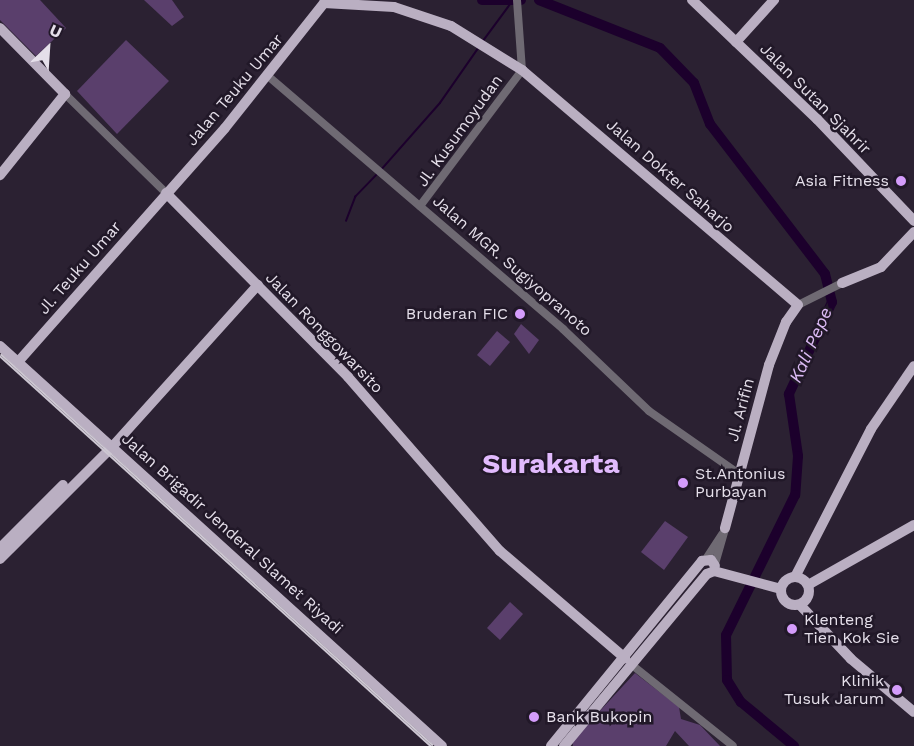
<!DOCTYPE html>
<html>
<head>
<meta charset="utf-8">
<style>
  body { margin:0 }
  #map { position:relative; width:914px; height:746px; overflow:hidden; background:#2b2132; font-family:"Work Sans",sans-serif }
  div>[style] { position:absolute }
  .green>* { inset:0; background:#5a3f6c }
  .stream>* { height:1.5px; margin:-0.75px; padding:0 0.75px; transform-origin:0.75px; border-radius:0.75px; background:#1c002c }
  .river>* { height:10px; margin:-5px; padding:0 5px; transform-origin:5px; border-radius:5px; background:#1c002c }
  .minor>* { height:8px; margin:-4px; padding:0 4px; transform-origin:4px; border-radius:4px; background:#6f6a73 }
  .major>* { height:10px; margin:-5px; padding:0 5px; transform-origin:5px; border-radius:5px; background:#baafc2 }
  .major>.ring { margin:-5px; padding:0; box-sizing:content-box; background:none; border:10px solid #baafc2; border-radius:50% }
  .rail>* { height:4px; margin-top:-2px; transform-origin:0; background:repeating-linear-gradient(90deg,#211828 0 4.5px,#cdc7d2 0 9px); box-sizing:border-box; border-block:2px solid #cdc7d2 }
  .dots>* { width:16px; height:16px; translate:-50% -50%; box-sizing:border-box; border:3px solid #211828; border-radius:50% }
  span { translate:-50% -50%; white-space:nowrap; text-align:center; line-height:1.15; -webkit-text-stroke:5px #211828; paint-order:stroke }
  .street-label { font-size:16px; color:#e5dfea }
  .poi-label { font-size:16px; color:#e5dfea }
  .right { translate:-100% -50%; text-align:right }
  .left { translate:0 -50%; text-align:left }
  .water-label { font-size:18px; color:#dbbaf4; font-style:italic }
  .town-label { font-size:28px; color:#e1bafd; font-weight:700 }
  .north { position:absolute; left:18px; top:18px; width:60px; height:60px; -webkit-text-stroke:4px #211828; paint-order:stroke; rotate:25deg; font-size:16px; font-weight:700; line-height:24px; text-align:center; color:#e5dfea }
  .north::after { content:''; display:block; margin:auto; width:21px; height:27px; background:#e5dfea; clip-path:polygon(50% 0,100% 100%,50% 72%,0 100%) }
</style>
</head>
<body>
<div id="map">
  <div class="green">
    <div style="clip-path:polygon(0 0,40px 0,66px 28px,36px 56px,0 20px)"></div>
    <div style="clip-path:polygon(144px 0,172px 0,184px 17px,172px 26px)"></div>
    <div style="clip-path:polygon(126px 40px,169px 81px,117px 134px,77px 91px)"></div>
    <div style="clip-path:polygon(521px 324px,539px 340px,529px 354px,514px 334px)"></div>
    <div style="clip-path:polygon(497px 331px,510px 342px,490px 366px,477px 355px)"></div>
    <div style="clip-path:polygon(665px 521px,688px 537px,664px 570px,641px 552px)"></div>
    <div style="clip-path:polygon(510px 602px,523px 614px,500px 640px,487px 628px)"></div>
    <div style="clip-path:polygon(635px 673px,679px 707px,681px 719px,700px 725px,720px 746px,689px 746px,675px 731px,666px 746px,573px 746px,572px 741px)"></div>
  </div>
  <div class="stream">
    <div style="left:483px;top:41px;width:47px;rotate:-53.6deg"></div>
    <div style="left:381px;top:170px;width:89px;rotate:-48.6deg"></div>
    <div style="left:440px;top:103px;width:65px;rotate:-55.1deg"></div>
    <div style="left:346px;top:221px;width:26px;rotate:-69deg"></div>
    <div style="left:355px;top:197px;width:33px;rotate:-46deg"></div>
  </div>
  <div class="river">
    <div style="left:482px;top:0;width:39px"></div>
    <div style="left:539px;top:0;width:130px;rotate:21.6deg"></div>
    <div style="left:660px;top:48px;width:49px;rotate:45.8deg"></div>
    <div style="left:694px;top:83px;width:44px;rotate:68.7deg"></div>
    <div style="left:710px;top:124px;width:189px;rotate:52.5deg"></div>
    <div style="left:825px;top:274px;width:29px;rotate:76deg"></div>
    <div style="left:832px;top:302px;width:102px;rotate:115.1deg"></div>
    <div style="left:789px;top:394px;width:63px;rotate:81.7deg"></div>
    <div style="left:798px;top:456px;width:39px;rotate:94deg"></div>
    <div style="left:795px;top:495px;width:156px;rotate:116.2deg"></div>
    <div style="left:726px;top:635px;width:45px;rotate:88.7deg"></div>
    <div style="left:727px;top:680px;width:26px;rotate:58deg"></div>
    <div style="left:741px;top:702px;width:69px;rotate:39.7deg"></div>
  </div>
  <div class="minor">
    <div style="left:268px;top:76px;width:389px;rotate:40.6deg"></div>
    <div style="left:563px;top:329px;width:119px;rotate:43.6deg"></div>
    <div style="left:649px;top:411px;width:110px;rotate:35deg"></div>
    <div style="left:65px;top:94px;width:141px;rotate:44.4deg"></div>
    <div style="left:420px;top:206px;width:170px;rotate:-53.1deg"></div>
    <div style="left:522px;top:70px;width:70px;rotate:-94.1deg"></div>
    <div style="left:798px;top:305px;width:49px;rotate:-26.6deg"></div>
    <div style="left:706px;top:559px;width:30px;rotate:-57deg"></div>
    <div style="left:715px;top:564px;width:37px;rotate:-74deg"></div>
    <div style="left:632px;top:665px;width:129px;rotate:38.7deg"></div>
  </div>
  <div class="major">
    <div style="left:692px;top:0;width:173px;rotate:43.6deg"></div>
    <div style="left:817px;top:119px;width:141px;rotate:46.4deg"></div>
    <div style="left:0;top:28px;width:93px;rotate:45.4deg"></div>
    <div style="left:65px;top:94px;width:104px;rotate:128.7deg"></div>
    <div style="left:736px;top:42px;width:57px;rotate:-47.9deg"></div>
    <div style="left:166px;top:193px;width:259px;rotate:45.3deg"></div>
    <div style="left:348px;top:377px;width:231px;rotate:48.9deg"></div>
    <div style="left:500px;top:551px;width:165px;rotate:40.6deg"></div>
    <div style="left:842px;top:283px;width:42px;rotate:-22.3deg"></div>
    <div style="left:881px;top:267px;width:48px;rotate:-46.7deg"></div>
    <div style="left:0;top:346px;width:596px;rotate:42.14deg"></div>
    <div style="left:18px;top:362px;width:312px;rotate:-48.5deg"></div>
    <div style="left:225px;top:128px;width:159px;rotate:-51.6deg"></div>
    <div style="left:324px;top:3px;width:70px;rotate:3.3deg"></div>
    <div style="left:394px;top:7px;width:60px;rotate:18.4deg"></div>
    <div style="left:451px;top:26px;width:84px;rotate:31.8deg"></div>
    <div style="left:522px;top:70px;width:362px;rotate:40.4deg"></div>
    <div style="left:798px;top:305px;width:21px;rotate:125deg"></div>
    <div style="left:786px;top:322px;width:46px;rotate:111.6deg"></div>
    <div style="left:769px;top:365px;width:169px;rotate:105.1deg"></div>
    <div style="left:0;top:548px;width:89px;rotate:-45deg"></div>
    <div style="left:0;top:559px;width:158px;rotate:-45deg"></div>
    <div style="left:112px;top:447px;width:218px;rotate:-48deg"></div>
    <div class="ring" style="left:781px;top:577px;width:18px;height:18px"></div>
    <div style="left:795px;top:577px;width:166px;rotate:-62.8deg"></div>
    <div style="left:871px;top:429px;width:76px;rotate:-55.7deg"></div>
    <div style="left:808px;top:585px;width:122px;rotate:-29.5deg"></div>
    <div style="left:800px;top:605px;width:74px;rotate:46.6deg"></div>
    <div style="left:851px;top:659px;width:82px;rotate:40.1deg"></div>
    <div style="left:551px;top:746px;width:239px;rotate:-50.8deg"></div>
    <div style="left:702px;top:561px;width:9px;rotate:-6deg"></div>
    <div style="left:711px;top:560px;width:7px;rotate:56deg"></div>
    <div style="left:564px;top:746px;width:224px;rotate:-50.3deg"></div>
    <div style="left:707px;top:574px;width:8px;rotate:-23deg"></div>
    <div style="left:714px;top:571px;width:69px;rotate:15deg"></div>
  </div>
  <div class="rail">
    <div style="left:0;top:355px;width:583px;rotate:42.15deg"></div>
  </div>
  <div class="dots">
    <div style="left:901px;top:181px;background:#d49cfb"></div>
    <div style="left:520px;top:314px;background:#d49cfb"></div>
    <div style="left:683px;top:483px;background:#d49cfb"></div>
    <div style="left:792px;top:629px;background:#d49cfb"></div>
    <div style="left:897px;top:690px;background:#d49cfb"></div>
    <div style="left:534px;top:717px;background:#d49cfb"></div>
  </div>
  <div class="street-label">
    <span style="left:235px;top:90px;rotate:-50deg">Jalan Teuku Umar</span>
    <span style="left:815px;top:99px;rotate:45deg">Jalan Sutan Sjahrir</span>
    <span style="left:460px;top:131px;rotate:-54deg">Jl. Kusumoyudan</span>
    <span style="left:670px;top:176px;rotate:41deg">Jalan Dokter Saharjo</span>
    <span style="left:512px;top:266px;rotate:41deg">Jalan MGR. Sugiyopranoto</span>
    <span style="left:80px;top:268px;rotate:-49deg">Jl. Teuku Umar</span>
    <span style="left:324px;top:333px;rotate:46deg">Jalan Ronggowarsito</span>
    <span style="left:741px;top:410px;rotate:-75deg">Jl. Arifin</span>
    <span style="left:232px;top:534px;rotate:42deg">Jalan Brigadir Jenderal Slamet Riyadi</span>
  </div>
  <div class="poi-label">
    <span class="right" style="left:889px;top:181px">Asia Fitness</span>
    <span class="right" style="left:508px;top:314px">Bruderan FIC</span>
    <span class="left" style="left:695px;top:483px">St.Antonius<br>Purbayan</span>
    <span class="left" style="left:804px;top:629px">Klenteng<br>Tien Kok Sie</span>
    <span class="right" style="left:884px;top:690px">Klinik<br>Tusuk Jarum</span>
    <span class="left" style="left:546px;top:717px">Bank Bukopin</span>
  </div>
  <div class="water-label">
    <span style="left:811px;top:345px;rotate:-66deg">Kali Pepe</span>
  </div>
  <div class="town-label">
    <span style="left:551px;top:464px">Surakarta</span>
  </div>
  <div class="north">U</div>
</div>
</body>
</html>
